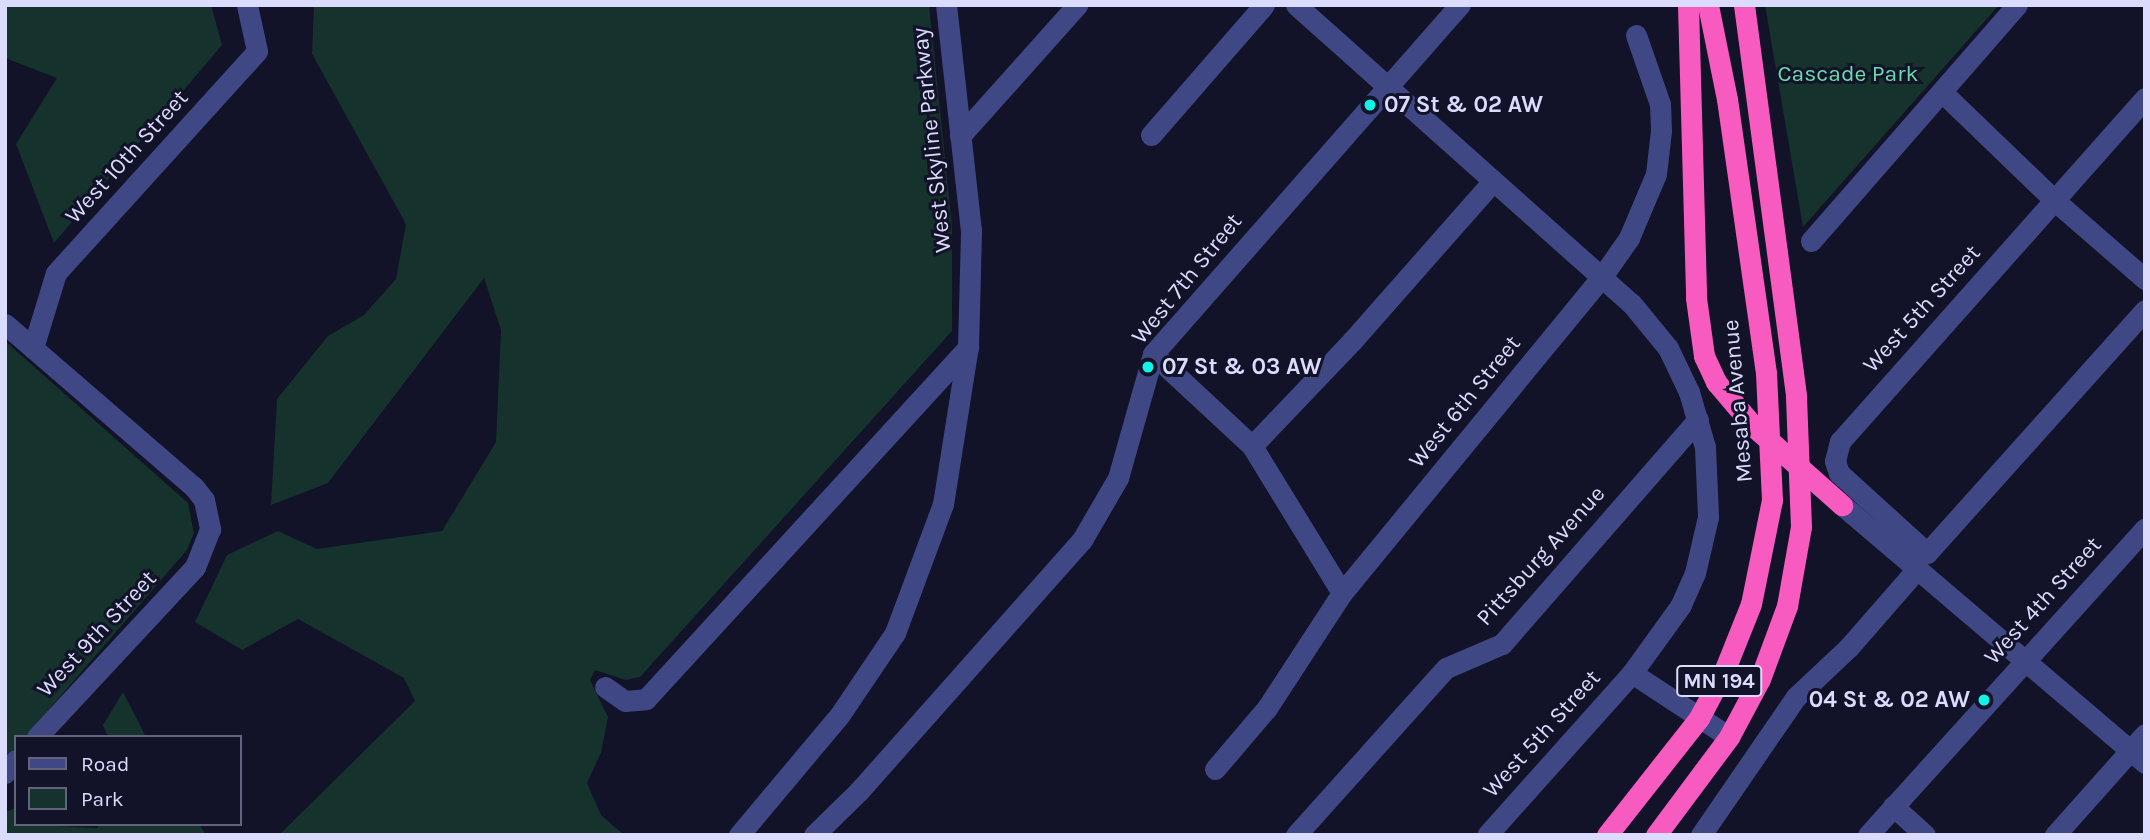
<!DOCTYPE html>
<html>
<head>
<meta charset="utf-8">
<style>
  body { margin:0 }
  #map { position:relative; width:2150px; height:840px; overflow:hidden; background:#121228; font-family:Karla,sans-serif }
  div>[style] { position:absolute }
  .green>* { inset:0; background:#15322c }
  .minor>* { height:21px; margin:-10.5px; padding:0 10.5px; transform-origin:10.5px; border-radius:10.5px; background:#3f4885 }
  .highway>* { height:21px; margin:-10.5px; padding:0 10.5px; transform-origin:10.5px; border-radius:10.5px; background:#f85bc0 }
  .highway-bridge>* { height:21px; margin:-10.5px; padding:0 10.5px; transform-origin:10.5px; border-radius:10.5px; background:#f85bc0 }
  .dots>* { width:19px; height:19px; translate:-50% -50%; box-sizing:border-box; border:4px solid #121228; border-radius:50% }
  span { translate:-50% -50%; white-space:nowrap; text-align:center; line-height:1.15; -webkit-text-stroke:6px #121228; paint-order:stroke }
  .shield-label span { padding:2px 5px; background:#121228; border:2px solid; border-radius:5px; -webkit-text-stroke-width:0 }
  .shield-label { font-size:21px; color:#dbdcfd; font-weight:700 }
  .park-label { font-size:23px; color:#69dbac }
  .poi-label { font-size:23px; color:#dbdcfd; font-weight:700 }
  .left { translate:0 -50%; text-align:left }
  .right { translate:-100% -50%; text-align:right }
  .street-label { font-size:23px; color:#dbdcfd }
  .frame { position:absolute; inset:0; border:7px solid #dbdcfd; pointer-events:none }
  .legend { position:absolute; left:14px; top:735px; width:228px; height:91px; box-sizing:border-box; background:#121228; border:2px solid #62637d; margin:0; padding:9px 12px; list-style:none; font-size:21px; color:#dbdcfd }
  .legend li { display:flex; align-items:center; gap:14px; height:35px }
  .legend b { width:35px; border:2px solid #62637d }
</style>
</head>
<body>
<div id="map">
  <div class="green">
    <div style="clip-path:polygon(5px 5px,211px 5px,222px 45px,54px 243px,16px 144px,57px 78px,5px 58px)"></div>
    <div style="clip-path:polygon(314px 5px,929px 5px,952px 226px,952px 331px,640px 677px,626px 680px,595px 670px,590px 680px,608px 717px,601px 753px,587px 783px,601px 815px,624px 835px,279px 835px,415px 701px,404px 678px,298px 619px,242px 650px,195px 622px,227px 555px,278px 531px,317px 549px,442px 531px,496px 442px,501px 330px,484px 278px,328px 483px,271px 505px,277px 399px,328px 336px,364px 315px,396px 279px,406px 224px,312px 54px)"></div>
    <div style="clip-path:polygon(1765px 5px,1999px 5px,1803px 227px)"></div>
    <div style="clip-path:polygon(5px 341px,188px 503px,194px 533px,187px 550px,25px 737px,16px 737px,16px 747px,5px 759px)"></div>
    <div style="clip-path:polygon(123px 692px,146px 737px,108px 737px,103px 725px)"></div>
    <div style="clip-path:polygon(16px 808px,16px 824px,97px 828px,100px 824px,199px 824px,206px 835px,5px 835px,5px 812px)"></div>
  </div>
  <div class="minor">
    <div style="left:1296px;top:5px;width:448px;rotate:41.7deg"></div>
    <div style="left:1631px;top:303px;width:58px;rotate:50.6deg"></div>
    <div style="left:1668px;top:348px;width:49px;rotate:64.5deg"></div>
    <div style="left:1689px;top:392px;width:57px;rotate:73.8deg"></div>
    <div style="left:1705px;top:447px;width:70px;rotate:87.5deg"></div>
    <div style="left:1708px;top:517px;width:57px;rotate:103.1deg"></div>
    <div style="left:1695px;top:573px;width:35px;rotate:114deg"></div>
    <div style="left:1681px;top:605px;width:84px;rotate:125.8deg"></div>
    <div style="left:1632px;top:673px;width:217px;rotate:131.8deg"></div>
    <div style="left:1943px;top:93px;width:154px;rotate:43.9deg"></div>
    <div style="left:2054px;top:200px;width:121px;rotate:41deg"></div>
    <div style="left:2145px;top:98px;width:459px;rotate:131.6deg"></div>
    <div style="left:1840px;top:441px;width:21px;rotate:104deg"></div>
    <div style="left:1835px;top:461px;width:13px;rotate:72deg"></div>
    <div style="left:1839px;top:473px;width:119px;rotate:42.3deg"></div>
    <div style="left:1927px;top:553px;width:326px;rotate:-48.1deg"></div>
    <div style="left:1151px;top:135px;width:172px;rotate:-49deg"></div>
    <div style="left:960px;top:136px;width:176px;rotate:-48.2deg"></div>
    <div style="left:1811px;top:241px;width:313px;rotate:-48.9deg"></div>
    <div style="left:5px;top:324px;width:250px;rotate:40.8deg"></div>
    <div style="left:194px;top:487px;width:16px;rotate:52deg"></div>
    <div style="left:204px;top:500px;width:30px;rotate:78deg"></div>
    <div style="left:210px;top:529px;width:41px;rotate:111.5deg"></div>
    <div style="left:195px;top:567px;width:232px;rotate:132.9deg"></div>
    <div style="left:33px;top:348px;width:78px;rotate:-73deg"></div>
    <div style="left:56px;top:273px;width:299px;rotate:-47.8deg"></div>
    <div style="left:257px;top:51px;width:47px;rotate:-102.3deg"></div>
    <div style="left:1153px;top:354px;width:135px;rotate:42.9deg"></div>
    <div style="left:1252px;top:446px;width:172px;rotate:58.5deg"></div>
    <div style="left:1252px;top:446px;width:145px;rotate:-46.4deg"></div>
    <div style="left:1352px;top:341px;width:213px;rotate:-48.6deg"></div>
    <div style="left:1842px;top:505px;width:398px;rotate:40.4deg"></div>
    <div style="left:1632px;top:673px;width:116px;rotate:33.4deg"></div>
    <div style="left:605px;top:687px;width:24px;rotate:35deg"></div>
    <div style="left:625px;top:701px;width:21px;rotate:-5deg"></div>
    <div style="left:646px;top:699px;width:477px;rotate:-47.5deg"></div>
    <div style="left:1215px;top:769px;width:80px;rotate:-49.6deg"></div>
    <div style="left:1267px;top:708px;width:137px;rotate:-56.9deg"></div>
    <div style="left:1342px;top:593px;width:408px;rotate:-50.6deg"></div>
    <div style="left:1601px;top:278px;width:49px;rotate:-55deg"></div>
    <div style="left:1629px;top:238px;width:69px;rotate:-67.1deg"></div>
    <div style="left:1656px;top:174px;width:43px;rotate:-83.4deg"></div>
    <div style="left:1661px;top:131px;width:27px;rotate:-92deg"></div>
    <div style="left:1660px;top:104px;width:73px;rotate:-109.2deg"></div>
    <div style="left:5px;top:773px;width:17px;rotate:-50deg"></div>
    <div style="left:1893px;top:806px;width:43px;rotate:42.2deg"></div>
    <div style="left:739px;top:835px;width:155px;rotate:-50deg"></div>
    <div style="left:839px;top:716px;width:100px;rotate:-56deg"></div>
    <div style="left:895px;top:633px;width:138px;rotate:-69.6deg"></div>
    <div style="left:943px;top:504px;width:159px;rotate:-81deg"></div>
    <div style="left:968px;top:347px;width:116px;rotate:-88.5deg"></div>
    <div style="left:971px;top:231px;width:227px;rotate:-96.3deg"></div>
    <div style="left:814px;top:835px;width:63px;rotate:-44.4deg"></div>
    <div style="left:859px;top:791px;width:336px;rotate:-48.4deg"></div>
    <div style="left:1082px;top:540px;width:72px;rotate:-59.9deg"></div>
    <div style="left:1118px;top:478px;width:129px;rotate:-74.2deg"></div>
    <div style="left:1153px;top:354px;width:465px;rotate:-48.7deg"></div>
    <div style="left:1296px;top:835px;width:224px;rotate:-48.1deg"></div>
    <div style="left:1446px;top:668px;width:61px;rotate:-23.2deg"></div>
    <div style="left:1502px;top:644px;width:298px;rotate:-48.9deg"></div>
    <div style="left:1701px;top:835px;width:168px;rotate:-55.5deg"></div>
    <div style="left:1796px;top:697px;width:73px;rotate:-43.3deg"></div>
    <div style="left:1849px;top:647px;width:105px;rotate:-48.9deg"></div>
    <div style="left:1868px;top:835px;width:413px;rotate:-47.9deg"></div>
    <div style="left:2055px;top:835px;width:135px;rotate:-48.3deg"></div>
  </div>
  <div class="highway">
    <div style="left:1688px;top:5px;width:293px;rotate:88.4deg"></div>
    <div style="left:1696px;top:298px;width:59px;rotate:82.1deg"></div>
    <div style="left:1704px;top:356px;width:29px;rotate:65deg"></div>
    <div style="left:1716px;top:382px;width:59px;rotate:49.8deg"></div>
    <div style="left:1754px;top:427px;width:118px;rotate:41.6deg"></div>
    <div style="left:1708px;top:5px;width:96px;rotate:78.6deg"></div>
    <div style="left:1727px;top:99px;width:277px;rotate:81.9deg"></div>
    <div style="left:1744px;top:5px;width:395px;rotate:82.4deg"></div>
    <div style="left:1607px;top:835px;width:149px;rotate:-51.8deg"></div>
    <div style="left:1699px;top:718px;width:55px;rotate:-62deg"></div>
    <div style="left:1725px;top:669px;width:70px;rotate:-68.2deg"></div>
    <div style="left:1751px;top:604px;width:106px;rotate:-78.6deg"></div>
    <div style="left:1656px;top:835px;width:122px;rotate:-53.3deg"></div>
    <div style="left:1729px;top:737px;width:66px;rotate:-61.9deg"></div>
    <div style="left:1760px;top:679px;width:78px;rotate:-69.7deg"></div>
    <div style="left:1787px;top:606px;width:80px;rotate:-80deg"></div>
  </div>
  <div class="highway-bridge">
    <div style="left:1766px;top:373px;width:127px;rotate:87.3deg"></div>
    <div style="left:1796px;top:397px;width:130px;rotate:87.8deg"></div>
  </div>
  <div class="dots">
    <div style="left:1370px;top:105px;background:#10f4e6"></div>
    <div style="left:1148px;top:367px;background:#10f4e6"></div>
    <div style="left:1984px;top:700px;background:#10f4e6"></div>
  </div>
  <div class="shield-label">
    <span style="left:1719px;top:681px">MN 194</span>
  </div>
  <div class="park-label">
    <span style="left:1848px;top:74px">Cascade Park</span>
  </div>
  <div class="poi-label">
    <span class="left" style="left:1384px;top:105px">07 St &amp; 02 AW</span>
    <span class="left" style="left:1162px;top:367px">07 St &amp; 03 AW</span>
    <span class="right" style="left:1970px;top:700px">04 St &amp; 02 AW</span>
  </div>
  <div class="street-label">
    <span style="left:932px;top:140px;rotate:-96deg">West Skyline Parkway</span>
    <span style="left:127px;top:157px;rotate:-48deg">West 10th Street</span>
    <span style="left:1187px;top:279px;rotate:-51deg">West 7th Street</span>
    <span style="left:1922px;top:309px;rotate:-48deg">West 5th Street</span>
    <span style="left:1738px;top:401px;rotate:-95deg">Mesaba Avenue</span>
    <span style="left:1465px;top:402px;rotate:-51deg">West 6th Street</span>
    <span style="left:1541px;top:556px;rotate:-48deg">Pittsburg Avenue</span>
    <span style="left:2043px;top:601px;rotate:-48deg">West 4th Street</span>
    <span style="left:97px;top:634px;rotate:-47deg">West 9th Street</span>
    <span style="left:1542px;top:734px;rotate:-48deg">West 5th Street</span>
  </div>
  <div class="frame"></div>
  <ul class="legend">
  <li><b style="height:9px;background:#3f4885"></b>Road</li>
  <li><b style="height:19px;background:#15322c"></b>Park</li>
  </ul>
</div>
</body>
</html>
